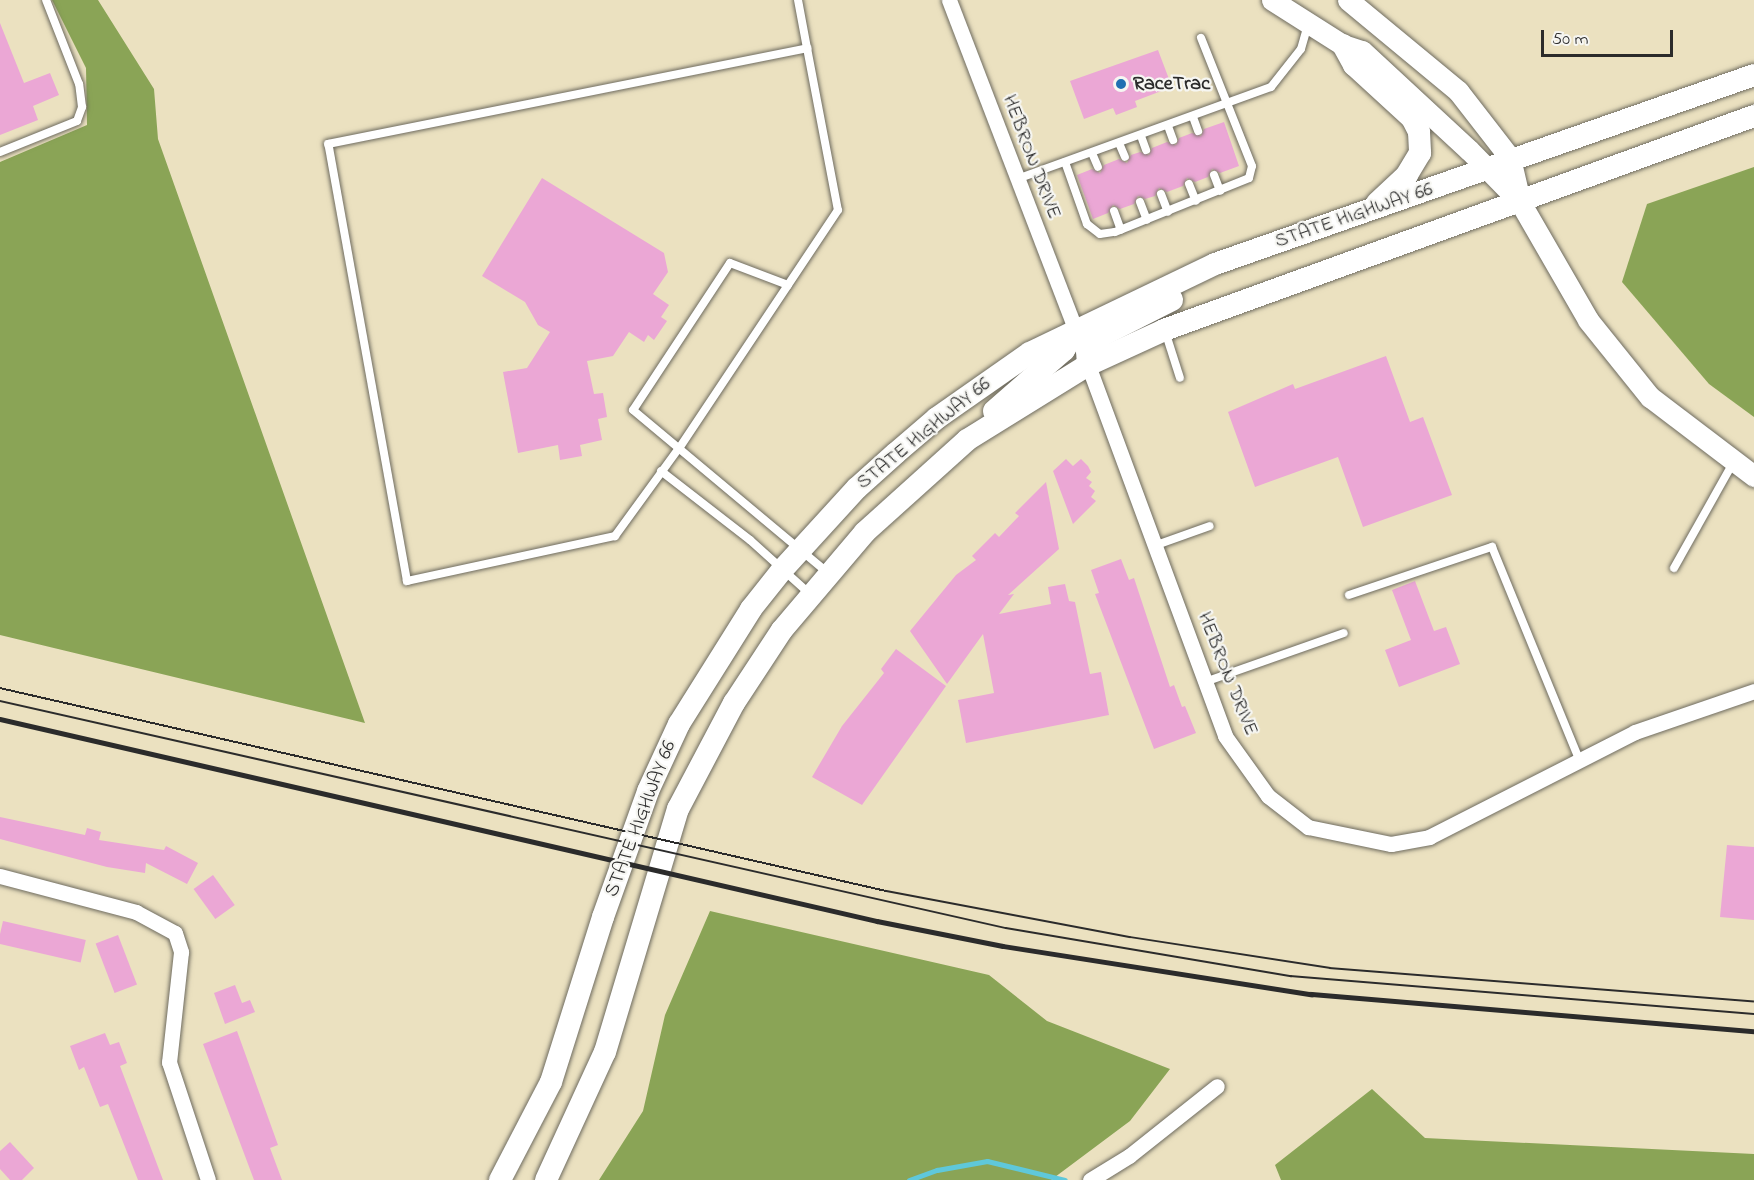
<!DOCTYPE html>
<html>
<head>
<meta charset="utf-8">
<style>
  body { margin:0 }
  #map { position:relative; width:1754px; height:1180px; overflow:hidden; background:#ebe1c0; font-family:"Indie Flower",sans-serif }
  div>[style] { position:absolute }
  .forest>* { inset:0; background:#8aa456 }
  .stream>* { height:5px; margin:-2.5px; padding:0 2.5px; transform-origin:2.5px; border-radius:2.5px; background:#5fc8da }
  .building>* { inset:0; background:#eba7d5; transform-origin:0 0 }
  .roads { filter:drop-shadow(0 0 2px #6e6b5f) drop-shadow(0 0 2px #6e6b5f) }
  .lane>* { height:8px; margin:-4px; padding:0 4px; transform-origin:4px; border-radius:4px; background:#fff }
  .street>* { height:15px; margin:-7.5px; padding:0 7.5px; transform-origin:7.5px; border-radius:7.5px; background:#fff }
  .secondary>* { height:21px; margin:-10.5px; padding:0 10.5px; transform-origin:10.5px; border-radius:10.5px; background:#fff }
  .primary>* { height:22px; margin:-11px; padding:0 11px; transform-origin:11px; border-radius:11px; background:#fff }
  .tram>* { height:1.5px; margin:-0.75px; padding:0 0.75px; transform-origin:0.75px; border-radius:0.75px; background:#2b2b2b }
  .rail>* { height:4.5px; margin:-2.25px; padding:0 2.25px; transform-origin:2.25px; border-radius:2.25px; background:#2b2b2b }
  .dots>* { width:16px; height:16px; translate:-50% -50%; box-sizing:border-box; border:3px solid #f6f6f2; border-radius:50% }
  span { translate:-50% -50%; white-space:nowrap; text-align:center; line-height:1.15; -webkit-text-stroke:4.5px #f6f6f2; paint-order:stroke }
  .poi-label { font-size:20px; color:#2b2b2b; font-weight:700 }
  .left { translate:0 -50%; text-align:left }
  .street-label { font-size:20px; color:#2b2b2b }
  .scale { position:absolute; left:1541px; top:30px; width:132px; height:27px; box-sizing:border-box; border:3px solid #2b2b2b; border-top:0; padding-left:8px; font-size:18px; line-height:21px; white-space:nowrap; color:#2b2b2b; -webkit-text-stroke:4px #f6f6f2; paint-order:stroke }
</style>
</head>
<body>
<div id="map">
  <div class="forest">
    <i style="clip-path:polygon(52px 0,98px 0,154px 89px,158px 139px,365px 723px,0 635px,0 162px,87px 125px,86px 68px)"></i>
    <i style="clip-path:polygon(1754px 167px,1754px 417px,1709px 384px,1622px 282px,1647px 204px)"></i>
    <i style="clip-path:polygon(710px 911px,989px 975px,1047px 1021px,1170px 1069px,1130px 1121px,1051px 1180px,599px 1180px,643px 1111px,665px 1015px)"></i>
    <i style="clip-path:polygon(1372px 1089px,1425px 1138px,1754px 1154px,1754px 1180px,1281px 1180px,1275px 1165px)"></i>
  </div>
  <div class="stream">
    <i style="left:909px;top:1180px;width:30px;rotate:-20deg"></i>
    <i style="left:937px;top:1170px;width:51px;rotate:-10.2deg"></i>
    <i style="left:987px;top:1161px;width:80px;rotate:13.7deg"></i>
  </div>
  <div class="building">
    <i style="clip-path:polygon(0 23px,24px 83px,50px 73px,59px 95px,33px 106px,38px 120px,0 135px)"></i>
    <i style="clip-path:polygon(1158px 50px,1172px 87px,1135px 101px,1137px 107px,1116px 115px,1113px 108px,1084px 119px,1070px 81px)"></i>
    <i style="clip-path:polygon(1224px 122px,1239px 166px,1220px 173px,1212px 169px,1208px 177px,1195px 182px,1187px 178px,1183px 186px,1167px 192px,1159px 188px,1155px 196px,1145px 199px,1138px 196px,1134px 204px,1120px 209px,1113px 205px,1108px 213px,1093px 219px,1077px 175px,1092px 169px,1100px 173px,1104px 165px,1119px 159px,1127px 163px,1131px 155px,1140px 152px,1149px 155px,1152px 148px,1167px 142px,1176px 145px,1179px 138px,1192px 133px,1201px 136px,1204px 129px)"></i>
    <i style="clip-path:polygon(542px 178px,664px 253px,668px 272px,653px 294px,669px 305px,661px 317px,667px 321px,654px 340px,648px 335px,644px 342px,629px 332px,613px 356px,587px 361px,594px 394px,603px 393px,607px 417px,598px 419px,602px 440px,580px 445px,582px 456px,560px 460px,558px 445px,518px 453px,503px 372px,527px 368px,550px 332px,538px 325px,525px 302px,482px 276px)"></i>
    <i style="clip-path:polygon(1386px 356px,1410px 422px,1423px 417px,1452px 495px,1363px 527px,1338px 457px,1255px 487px,1228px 412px,1293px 384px,1295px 389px)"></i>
    <i style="clip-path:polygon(1066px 459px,1073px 466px,1081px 459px,1088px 466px,1091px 472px,1086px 478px,1092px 482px,1089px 486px,1095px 491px,1091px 497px,1096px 501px,1073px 524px,1053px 471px)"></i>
    <i style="clip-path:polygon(1046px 482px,1059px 549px,1008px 595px,1014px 594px,999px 614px,1051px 604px,1048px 587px,1065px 584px,1069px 601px,1075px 602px,1090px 674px,1101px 672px,1109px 715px,966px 743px,958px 700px,994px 693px,983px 634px,947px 684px,910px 631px,956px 575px,976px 560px,972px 556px,995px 533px,999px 537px,1019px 516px,1015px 513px)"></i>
    <i style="clip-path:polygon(1121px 559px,1129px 580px,1134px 578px,1170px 687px,1174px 685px,1182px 707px,1185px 706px,1196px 733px,1154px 749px,1095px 594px,1099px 593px,1091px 570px)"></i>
    <i style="clip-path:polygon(1415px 581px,1434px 631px,1446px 627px,1460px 664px,1399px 687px,1385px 650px,1411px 640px,1392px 590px)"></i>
    <i style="clip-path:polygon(896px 649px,946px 686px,862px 805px,812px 777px,842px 726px,884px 673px,881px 669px)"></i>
    <i style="clip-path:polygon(0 817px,85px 835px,87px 828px,101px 832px,99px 840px,164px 850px,166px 846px,198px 863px,187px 884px,146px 863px,145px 873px,107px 867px,0 839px)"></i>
    <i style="clip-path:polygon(1727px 845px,1754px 847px,1754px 920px,1720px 917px)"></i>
    <i style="left:213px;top:875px;width:37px;height:24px;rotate:54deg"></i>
    <i style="left:3px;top:921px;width:85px;height:23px;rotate:13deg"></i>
    <i style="left:118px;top:935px;width:53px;height:24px;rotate:69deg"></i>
    <i style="clip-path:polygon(235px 985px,242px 1003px,250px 1000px,255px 1012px,225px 1024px,214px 993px)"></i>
    <i style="clip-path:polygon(237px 1031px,278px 1145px,270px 1148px,282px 1180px,254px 1180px,203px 1044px)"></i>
    <i style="clip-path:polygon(105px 1033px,110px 1045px,119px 1042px,127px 1063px,120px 1066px,163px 1180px,138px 1180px,108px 1104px,100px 1107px,84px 1067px,79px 1070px,70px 1046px)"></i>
    <i style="clip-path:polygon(10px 1142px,34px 1168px,22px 1180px,10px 1180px,0 1169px,0 1151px)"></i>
  </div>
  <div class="roads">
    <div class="lane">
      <i style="left:798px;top:0;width:49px;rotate:79.4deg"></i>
      <i style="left:807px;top:48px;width:165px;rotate:79.2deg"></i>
      <i style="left:838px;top:210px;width:286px;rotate:123.7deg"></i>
      <i style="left:679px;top:448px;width:109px;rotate:126deg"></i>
      <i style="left:615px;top:536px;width:213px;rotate:167.8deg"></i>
      <i style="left:407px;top:581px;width:444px;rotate:-100.2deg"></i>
      <i style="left:328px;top:144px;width:489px;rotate:-11.3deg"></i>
      <i style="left:1193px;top:117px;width:15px;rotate:70deg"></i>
      <i style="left:1168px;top:126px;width:15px;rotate:70deg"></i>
      <i style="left:1141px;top:136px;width:15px;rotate:70deg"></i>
      <i style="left:1119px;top:143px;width:15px;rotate:67deg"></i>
      <i style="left:0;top:152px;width:83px;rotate:-21.9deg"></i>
      <i style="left:77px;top:121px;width:15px;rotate:-70deg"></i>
      <i style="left:82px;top:107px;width:23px;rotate:-97deg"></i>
      <i style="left:79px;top:84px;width:90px;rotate:-111.4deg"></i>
      <i style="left:1092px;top:153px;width:15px;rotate:67deg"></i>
      <i style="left:1065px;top:162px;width:66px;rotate:70.5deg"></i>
      <i style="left:1087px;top:224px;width:16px;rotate:38deg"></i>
      <i style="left:1100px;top:234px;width:15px;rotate:-8deg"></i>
      <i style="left:1115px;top:232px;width:144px;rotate:-21.9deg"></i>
      <i style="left:1249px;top:178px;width:12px;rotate:-76deg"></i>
      <i style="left:1252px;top:166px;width:138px;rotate:-111.7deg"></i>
      <i style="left:1214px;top:175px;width:17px;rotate:69deg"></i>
      <i style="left:1017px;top:179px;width:270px;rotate:-19.9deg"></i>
      <i style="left:1271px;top:87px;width:48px;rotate:-51.7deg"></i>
      <i style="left:1301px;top:49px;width:25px;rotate:-74deg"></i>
      <i style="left:1189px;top:184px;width:18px;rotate:68deg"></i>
      <i style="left:1161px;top:194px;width:19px;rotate:69deg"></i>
      <i style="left:1140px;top:202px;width:19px;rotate:69deg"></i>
      <i style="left:1114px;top:211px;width:20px;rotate:70deg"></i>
      <i style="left:788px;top:285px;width:62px;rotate:-159.2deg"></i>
      <i style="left:730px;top:263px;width:176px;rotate:123.4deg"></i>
      <i style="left:633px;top:410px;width:254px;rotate:39.9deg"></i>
      <i style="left:1165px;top:331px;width:49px;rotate:72.3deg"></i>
      <i style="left:661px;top:471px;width:113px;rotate:37.8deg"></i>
      <i style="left:750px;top:540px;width:81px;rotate:42deg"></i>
      <i style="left:1154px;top:546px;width:59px;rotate:-19.7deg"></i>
      <i style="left:1674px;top:568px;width:120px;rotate:-60.7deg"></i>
      <i style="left:1349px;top:595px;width:151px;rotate:-18.6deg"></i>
      <i style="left:1492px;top:547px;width:229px;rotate:67.7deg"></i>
      <i style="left:1205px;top:682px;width:147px;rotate:-19.4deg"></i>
    </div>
    <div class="street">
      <i style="left:949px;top:0;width:351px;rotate:69deg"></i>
      <i style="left:1088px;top:365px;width:395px;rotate:69.7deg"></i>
      <i style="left:1225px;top:736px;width:74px;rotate:54.4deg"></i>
      <i style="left:1268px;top:796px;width:51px;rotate:37.8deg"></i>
      <i style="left:1308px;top:827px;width:85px;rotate:11.6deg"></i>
      <i style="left:1391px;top:844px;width:39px;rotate:-10deg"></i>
      <i style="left:1429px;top:837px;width:231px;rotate:-27deg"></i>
      <i style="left:1635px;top:732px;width:126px;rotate:-19deg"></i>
      <i style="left:0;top:876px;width:141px;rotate:14.8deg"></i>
      <i style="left:136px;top:912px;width:44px;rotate:28.3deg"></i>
      <i style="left:175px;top:933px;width:20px;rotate:72deg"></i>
      <i style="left:181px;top:952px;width:111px;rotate:96.2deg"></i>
      <i style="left:169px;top:1062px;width:124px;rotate:71.7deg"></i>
      <i style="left:1090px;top:1180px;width:46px;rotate:-31.6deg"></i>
      <i style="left:1129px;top:1156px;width:112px;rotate:-38.5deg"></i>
    </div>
    <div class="secondary">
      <i style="left:1272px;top:0;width:84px;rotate:32.4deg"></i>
      <i style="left:1343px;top:45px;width:20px;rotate:18deg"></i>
      <i style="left:1362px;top:51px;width:146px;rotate:42.8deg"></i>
      <i style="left:1469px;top:150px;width:73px;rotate:45.6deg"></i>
      <i style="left:1520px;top:202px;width:136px;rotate:60deg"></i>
      <i style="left:1588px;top:320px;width:99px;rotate:51.2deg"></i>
      <i style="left:1650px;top:397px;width:131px;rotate:37.2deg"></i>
      <i style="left:1348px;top:0;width:143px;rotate:39.6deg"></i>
      <i style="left:1458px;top:91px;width:85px;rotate:52.2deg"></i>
      <i style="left:1510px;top:158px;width:44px;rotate:76.9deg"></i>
    </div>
    <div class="primary">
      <i style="left:1343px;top:45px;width:23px;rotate:61deg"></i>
      <i style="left:1354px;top:65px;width:79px;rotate:42.4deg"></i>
      <i style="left:1412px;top:118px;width:16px;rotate:63deg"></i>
      <i style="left:1419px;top:132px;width:21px;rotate:87deg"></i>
      <i style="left:1420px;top:153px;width:26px;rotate:121deg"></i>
      <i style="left:1407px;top:175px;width:41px;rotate:137deg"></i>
      <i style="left:1088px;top:365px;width:15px;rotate:-94deg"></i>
      <i style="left:1087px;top:350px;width:18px;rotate:-47deg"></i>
      <i style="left:1099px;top:337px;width:82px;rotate:-26.9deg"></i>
      <i style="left:994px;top:411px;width:93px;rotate:-41.1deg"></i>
      <i style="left:1064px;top:350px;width:21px;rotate:-59deg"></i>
      <i style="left:500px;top:1180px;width:110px;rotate:-62.5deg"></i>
      <i style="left:551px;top:1082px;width:173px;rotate:-72.5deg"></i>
      <i style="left:603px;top:917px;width:134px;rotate:-70.3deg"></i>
      <i style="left:648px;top:791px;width:74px;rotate:-65.2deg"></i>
      <i style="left:679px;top:724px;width:136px;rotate:-57.9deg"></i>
      <i style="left:751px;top:609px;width:50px;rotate:-51.5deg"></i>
      <i style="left:782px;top:570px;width:111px;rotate:-47.6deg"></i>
      <i style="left:857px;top:488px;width:52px;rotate:-41.9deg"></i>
      <i style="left:896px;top:453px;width:54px;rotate:-40.5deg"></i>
      <i style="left:937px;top:418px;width:113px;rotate:-35deg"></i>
      <i style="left:1030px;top:353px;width:205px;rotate:-25.7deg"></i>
      <i style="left:1215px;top:264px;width:571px;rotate:-19.32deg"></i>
      <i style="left:546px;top:1180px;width:141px;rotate:-65.3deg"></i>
      <i style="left:605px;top:1052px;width:254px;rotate:-73.3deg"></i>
      <i style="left:678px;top:809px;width:120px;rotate:-62.2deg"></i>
      <i style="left:734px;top:703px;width:87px;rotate:-56.7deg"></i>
      <i style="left:782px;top:630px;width:128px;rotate:-49.7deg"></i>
      <i style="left:865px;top:532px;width:137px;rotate:-42deg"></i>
      <i style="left:967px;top:440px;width:142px;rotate:-31.8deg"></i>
      <i style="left:1088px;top:365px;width:84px;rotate:-24.7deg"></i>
      <i style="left:1164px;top:330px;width:628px;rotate:-19.94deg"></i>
    </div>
  </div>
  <div class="tram">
    <i style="left:0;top:688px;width:909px;rotate:12.9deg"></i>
    <i style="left:886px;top:891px;width:248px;rotate:10.7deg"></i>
    <i style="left:1130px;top:937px;width:202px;rotate:8.8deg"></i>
    <i style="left:1330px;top:968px;width:425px;rotate:4.5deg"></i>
    <i style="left:0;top:701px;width:1031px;rotate:12.72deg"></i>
    <i style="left:1006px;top:928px;width:289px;rotate:9.6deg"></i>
    <i style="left:1291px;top:976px;width:465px;rotate:4.7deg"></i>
  </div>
  <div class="rail">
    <i style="left:0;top:719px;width:900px;rotate:12.97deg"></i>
    <i style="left:877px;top:921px;width:128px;rotate:11.2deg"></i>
    <i style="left:1003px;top:946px;width:312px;rotate:8.9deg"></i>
    <i style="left:1311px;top:994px;width:445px;rotate:4.8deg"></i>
  </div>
  <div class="dots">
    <i style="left:1121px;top:84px;background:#1f6fb2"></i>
  </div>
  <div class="poi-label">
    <span class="left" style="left:1133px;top:84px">RaceTrac</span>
  </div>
  <div class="street-label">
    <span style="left:1031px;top:157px;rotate:69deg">HEBRON DRIVE</span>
    <span style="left:1354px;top:216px;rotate:-19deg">STATE HIGHWAY 66</span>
    <span style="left:924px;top:434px;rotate:-39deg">STATE HIGHWAY 66</span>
    <span style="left:1227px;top:674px;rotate:68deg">HEBRON DRIVE</span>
    <span style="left:641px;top:819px;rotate:-69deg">STATE HIGHWAY 66</span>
  </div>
  <div class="scale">50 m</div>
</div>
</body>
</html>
